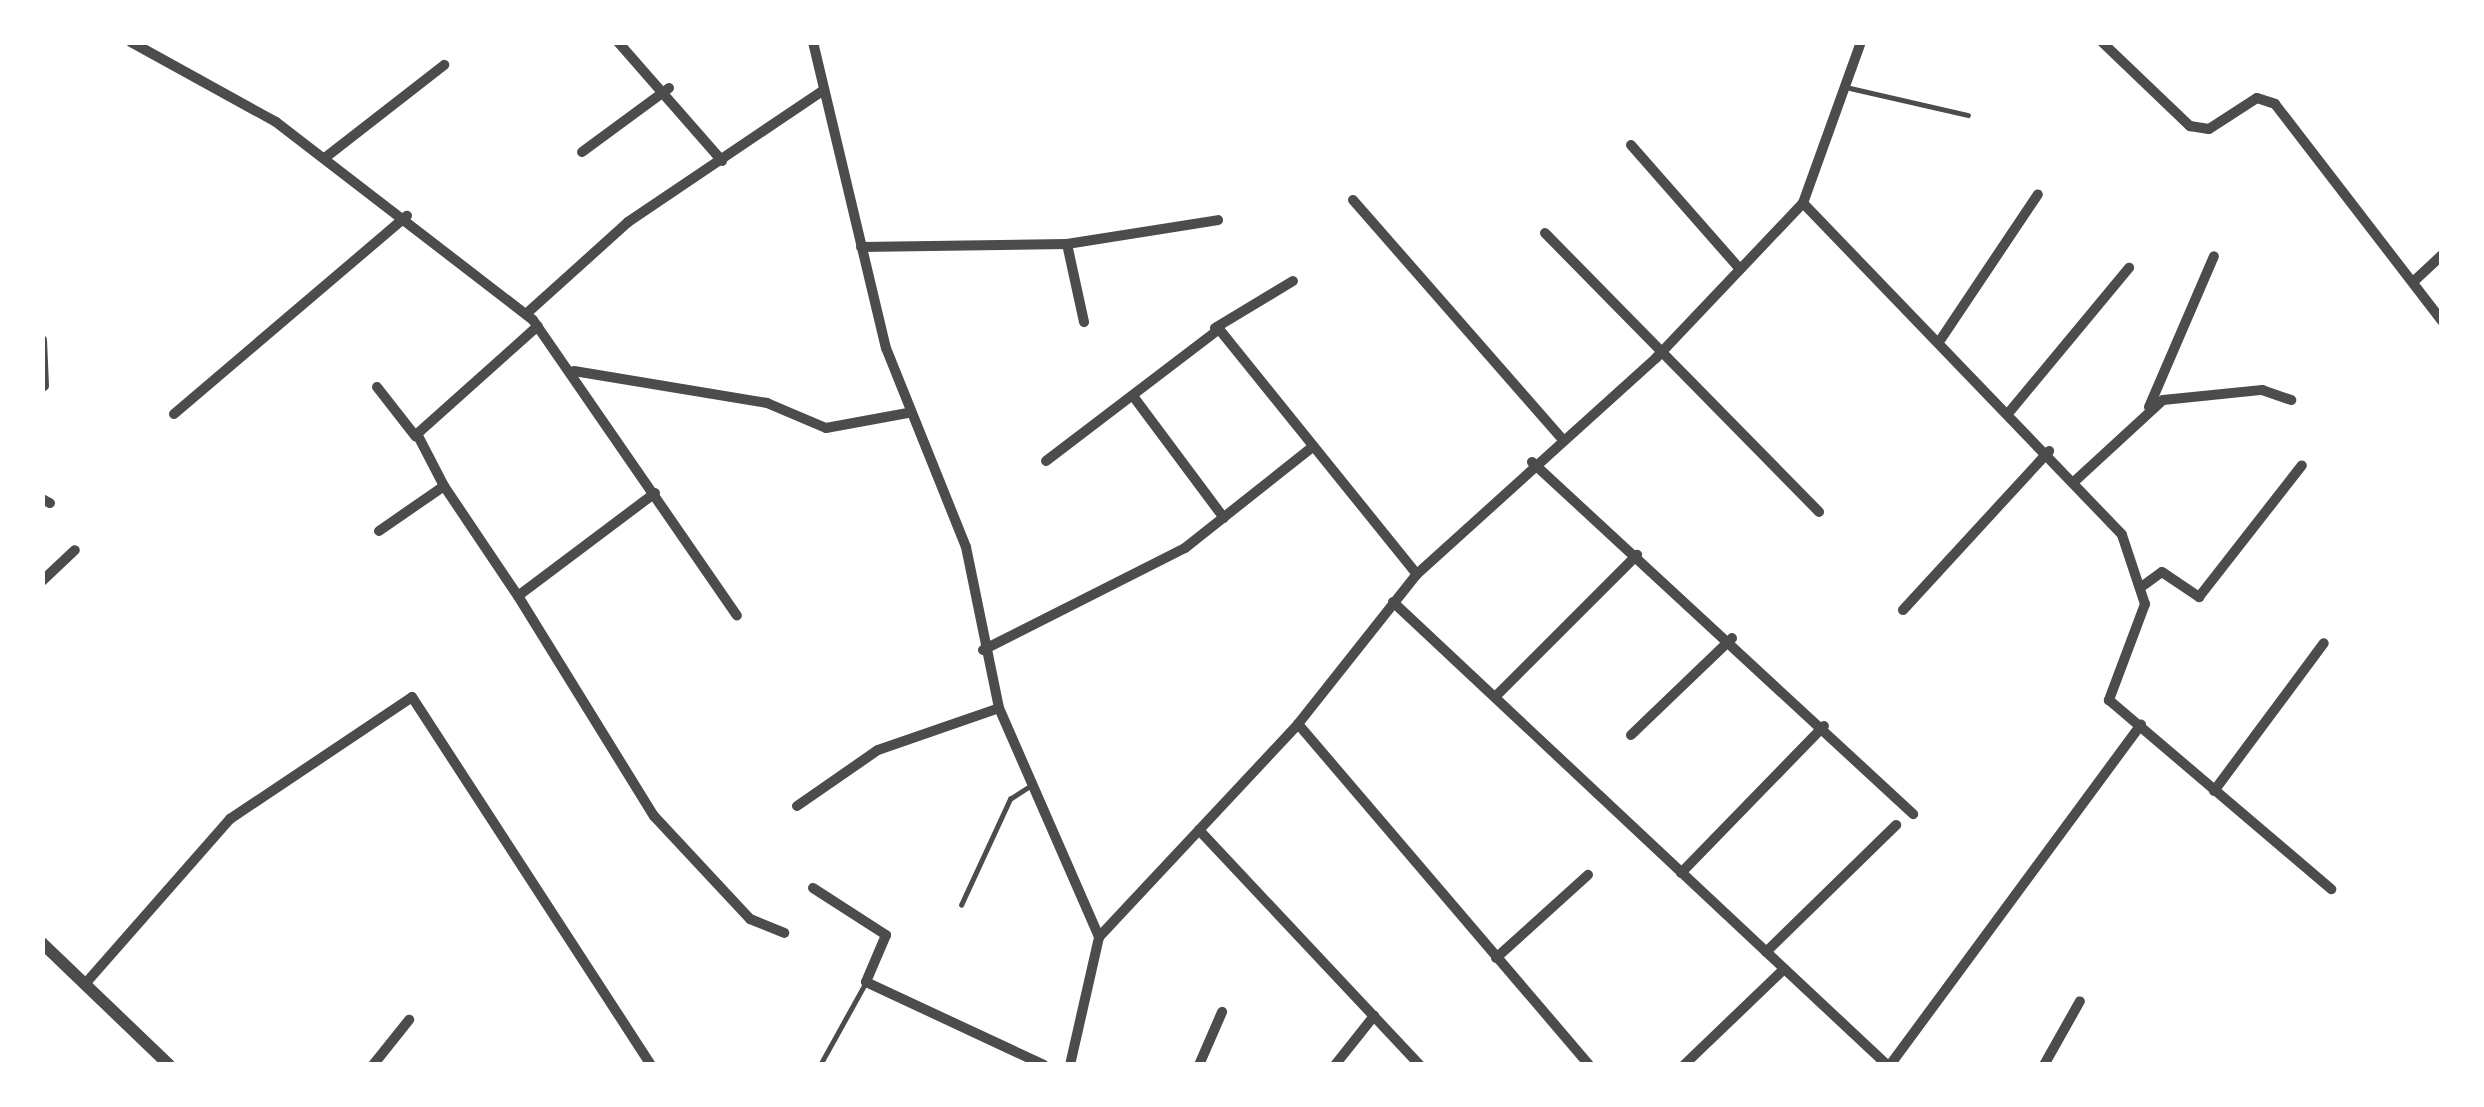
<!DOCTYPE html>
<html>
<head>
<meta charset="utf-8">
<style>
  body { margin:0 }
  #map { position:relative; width:2484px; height:1107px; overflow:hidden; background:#fff; font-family:"Public Sans",sans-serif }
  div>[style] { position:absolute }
  .service>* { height:4.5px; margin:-2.25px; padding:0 2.25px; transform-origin:2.25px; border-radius:2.25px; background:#4c4c4c }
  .minor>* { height:10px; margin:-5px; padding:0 5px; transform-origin:5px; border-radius:5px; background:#4c4c4c }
  .tertiary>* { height:12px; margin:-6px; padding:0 6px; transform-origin:6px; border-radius:6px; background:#4c4c4c }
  span { translate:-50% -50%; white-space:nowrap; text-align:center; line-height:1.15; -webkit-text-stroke:9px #fff; paint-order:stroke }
  .frame { position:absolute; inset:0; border:45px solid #fff; pointer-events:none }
</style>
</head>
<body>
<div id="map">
  <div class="service">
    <i style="left:1850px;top:88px;width:121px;rotate:12.9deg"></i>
    <i style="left:961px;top:905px;width:117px;rotate:-65.2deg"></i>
    <i style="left:1010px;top:799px;width:27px;rotate:-33deg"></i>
    <i style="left:820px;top:1065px;width:95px;rotate:-61deg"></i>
  </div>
  <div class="minor">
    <i style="left:131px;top:42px;width:166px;rotate:28.9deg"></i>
    <i style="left:276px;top:122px;width:324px;rotate:37.6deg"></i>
    <i style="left:533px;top:320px;width:359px;rotate:55.4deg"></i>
    <i style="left:618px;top:42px;width:158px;rotate:48.8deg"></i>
    <i style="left:813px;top:42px;width:315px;rotate:76.6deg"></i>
    <i style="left:886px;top:348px;width:214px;rotate:68.1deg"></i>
    <i style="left:966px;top:547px;width:164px;rotate:78.4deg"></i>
    <i style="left:999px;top:708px;width:250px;rotate:66.4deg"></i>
    <i style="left:2102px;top:42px;width:122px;rotate:43.7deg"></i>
    <i style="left:2190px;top:126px;width:19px;rotate:9deg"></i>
    <i style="left:2209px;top:129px;width:57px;rotate:-32.9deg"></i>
    <i style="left:2257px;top:98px;width:19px;rotate:18deg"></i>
    <i style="left:2275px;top:104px;width:274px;rotate:52.4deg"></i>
    <i style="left:1631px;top:145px;width:165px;rotate:48.7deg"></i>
    <i style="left:582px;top:152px;width:108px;rotate:-36.3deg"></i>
    <i style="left:326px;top:157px;width:150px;rotate:-37.9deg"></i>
    <i style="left:1353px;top:200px;width:316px;rotate:48.8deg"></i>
    <i style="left:1803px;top:203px;width:460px;rotate:46.1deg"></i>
    <i style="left:2122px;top:535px;width:73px;rotate:71.6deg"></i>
    <i style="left:2145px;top:604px;width:103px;rotate:110.6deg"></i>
    <i style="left:2109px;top:700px;width:292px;rotate:40.4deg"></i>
    <i style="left:1545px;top:233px;width:391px;rotate:45.5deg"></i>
    <i style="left:1067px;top:244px;width:80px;rotate:77.7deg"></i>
    <i style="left:861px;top:247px;width:206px;rotate:-0.8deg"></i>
    <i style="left:1067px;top:244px;width:153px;rotate:-9deg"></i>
    <i style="left:2413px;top:282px;width:40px;rotate:-43deg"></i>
    <i style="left:526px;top:314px;width:137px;rotate:-42deg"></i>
    <i style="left:628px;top:222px;width:236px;rotate:-34deg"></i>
    <i style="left:1215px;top:328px;width:91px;rotate:-31.1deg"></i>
    <i style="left:1941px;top:339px;width:174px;rotate:-56.2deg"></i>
    <i style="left:42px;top:340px;width:46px;rotate:87.5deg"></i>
    <i style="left:574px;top:371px;width:196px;rotate:9.4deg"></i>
    <i style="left:767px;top:403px;width:64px;rotate:23deg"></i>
    <i style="left:826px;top:428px;width:83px;rotate:-10.4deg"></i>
    <i style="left:377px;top:387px;width:63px;rotate:52deg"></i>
    <i style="left:1133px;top:396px;width:152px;rotate:53.3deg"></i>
    <i style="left:2149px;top:407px;width:164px;rotate:-66.7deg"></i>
    <i style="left:2011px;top:410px;width:185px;rotate:-50.3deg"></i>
    <i style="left:174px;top:414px;width:306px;rotate:-40.4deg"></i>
    <i style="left:1046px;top:461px;width:218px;rotate:-37.3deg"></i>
    <i style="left:1219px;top:329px;width:315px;rotate:51.1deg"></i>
    <i style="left:1532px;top:462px;width:519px;rotate:42.73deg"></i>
    <i style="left:2076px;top:480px;width:118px;rotate:-42.6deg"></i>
    <i style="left:2163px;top:400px;width:100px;rotate:-5.8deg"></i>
    <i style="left:2262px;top:390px;width:31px;rotate:19deg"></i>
    <i style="left:444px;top:486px;width:133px;rotate:56.1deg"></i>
    <i style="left:655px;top:493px;width:171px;rotate:143.1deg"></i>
    <i style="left:518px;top:596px;width:259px;rotate:58.3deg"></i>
    <i style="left:654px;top:816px;width:141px;rotate:47deg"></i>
    <i style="left:750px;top:919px;width:37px;rotate:22deg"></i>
    <i style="left:42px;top:499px;width:9px;rotate:27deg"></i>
    <i style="left:379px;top:531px;width:79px;rotate:-34.7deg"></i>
    <i style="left:444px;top:486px;width:59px;rotate:-117.4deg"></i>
    <i style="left:417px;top:434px;width:162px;rotate:-41.8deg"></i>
    <i style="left:42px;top:581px;width:45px;rotate:-43.2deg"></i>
    <i style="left:2144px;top:585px;width:22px;rotate:-36deg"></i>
    <i style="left:2162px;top:572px;width:45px;rotate:34deg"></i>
    <i style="left:2199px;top:597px;width:167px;rotate:-52deg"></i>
    <i style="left:1393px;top:602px;width:677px;rotate:43.14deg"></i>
    <i style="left:1903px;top:610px;width:216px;rotate:-47.4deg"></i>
    <i style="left:983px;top:650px;width:226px;rotate:-26.8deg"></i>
    <i style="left:1185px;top:548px;width:159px;rotate:-38.4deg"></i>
    <i style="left:1495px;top:697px;width:201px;rotate:-45deg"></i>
    <i style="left:1298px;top:724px;width:448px;rotate:49.5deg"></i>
    <i style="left:1631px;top:735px;width:140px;rotate:-43.8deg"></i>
    <i style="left:2214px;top:791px;width:184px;rotate:-53.4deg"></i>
    <i style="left:797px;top:806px;width:98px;rotate:-34.7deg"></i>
    <i style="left:878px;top:750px;width:128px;rotate:-19.1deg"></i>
    <i style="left:1199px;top:830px;width:323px;rotate:46.8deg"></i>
    <i style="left:1681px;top:873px;width:205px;rotate:-45.8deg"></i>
    <i style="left:813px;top:888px;width:87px;rotate:32.8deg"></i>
    <i style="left:886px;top:935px;width:51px;rotate:113.1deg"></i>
    <i style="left:866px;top:982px;width:196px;rotate:25deg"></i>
    <i style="left:1766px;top:952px;width:182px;rotate:-44.3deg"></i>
    <i style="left:1496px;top:958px;width:124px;rotate:-42.1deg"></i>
    <i style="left:85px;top:984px;width:220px;rotate:-48.7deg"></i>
    <i style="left:230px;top:819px;width:219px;rotate:-33.8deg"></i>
    <i style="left:412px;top:697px;width:439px;rotate:57deg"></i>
    <i style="left:373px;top:1065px;width:58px;rotate:-51.3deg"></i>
    <i style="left:1070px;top:1065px;width:131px;rotate:-77.2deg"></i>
    <i style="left:1099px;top:937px;width:291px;rotate:-46.9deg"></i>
    <i style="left:1298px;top:724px;width:191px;rotate:-51.6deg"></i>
    <i style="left:1417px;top:574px;width:322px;rotate:-42.1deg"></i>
    <i style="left:1656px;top:358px;width:214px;rotate:-46.5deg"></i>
    <i style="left:1803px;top:203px;width:171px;rotate:-70.2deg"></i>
    <i style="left:1199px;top:1065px;width:58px;rotate:-66.5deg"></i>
    <i style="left:1335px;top:1065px;width:63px;rotate:-51.5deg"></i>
    <i style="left:1684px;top:1065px;width:139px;rotate:-43.8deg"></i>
    <i style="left:1890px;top:1065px;width:423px;rotate:-53.6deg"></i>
    <i style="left:2044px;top:1065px;width:73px;rotate:-60.6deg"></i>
  </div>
  <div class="tertiary">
    <i style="left:42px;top:943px;width:176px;rotate:43.8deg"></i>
  </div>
  <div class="frame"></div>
</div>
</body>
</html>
